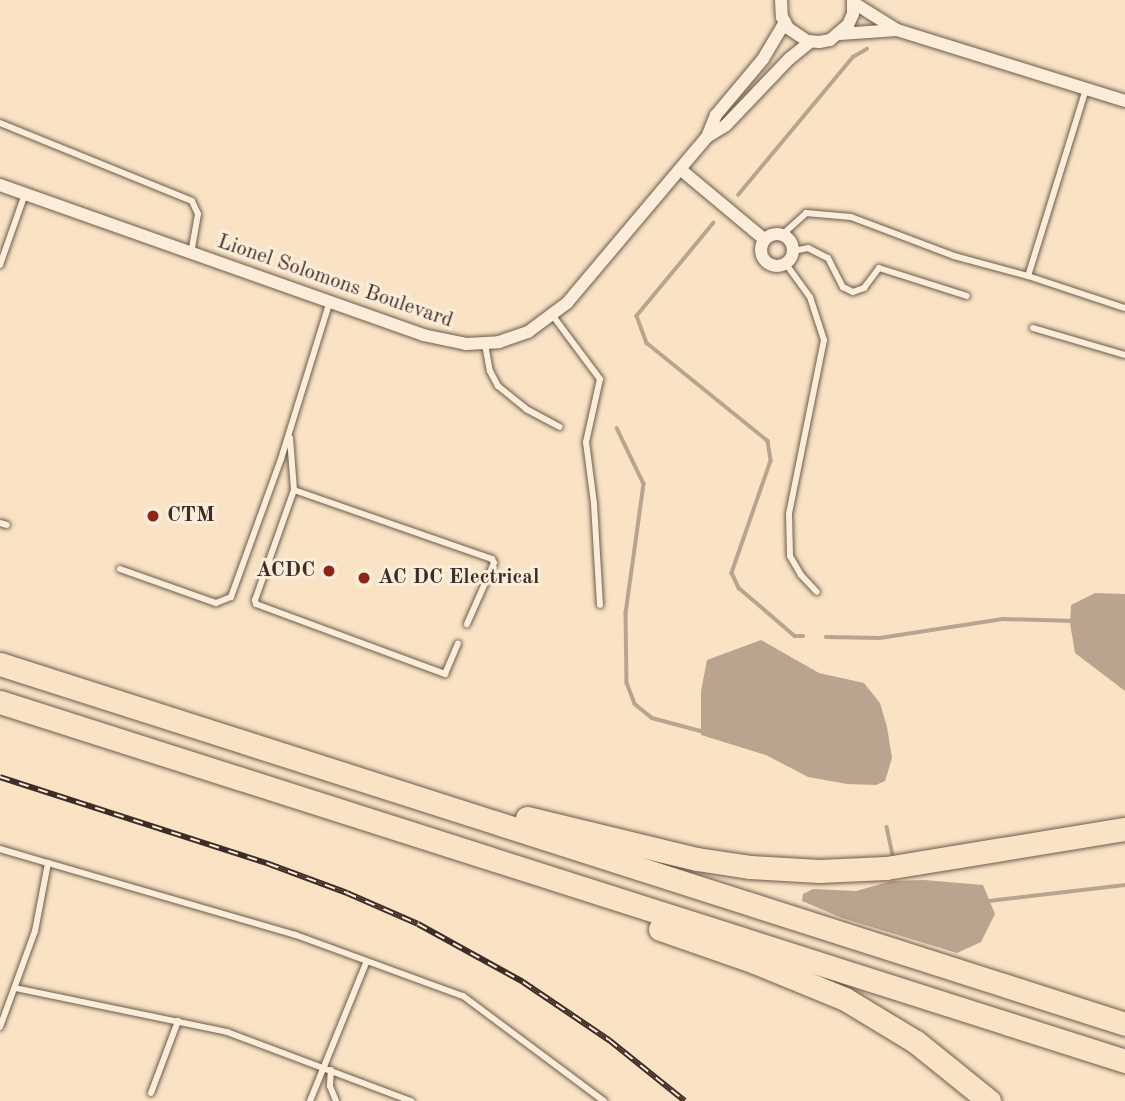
<!DOCTYPE html>
<html>
<head>
<meta charset="utf-8">
<style>
  body { margin:0 }
  #map { position:relative; width:1125px; height:1101px; overflow:hidden; background:#f9e3c4; font-family:"Old Standard TT",serif }
  div>[style] { position:absolute }
  .water>* { inset:0; background:#b9a58f }
  .stream>* { height:3.5px; margin:-1.75px; padding:0 1.75px; transform-origin:1.75px; border-radius:1.75px; background:#b9a58f }
  .roads { filter:drop-shadow(0 0 2px #6d5a4e) drop-shadow(0 0 2px #6d5a4e) }
  .lane>* { height:6px; margin:-3px; padding:0 3px; transform-origin:3px; border-radius:3px; background:#fbedd9 }
  .street>* { height:12px; margin:-6px; padding:0 6px; transform-origin:6px; border-radius:6px; background:#fbedd9 }
  .street>.ring { margin:-6px; padding:0; box-sizing:content-box; background:none; border:12px solid #fbedd9; border-radius:50% }
  .highway>* { height:23px; margin:-11.5px; padding:0 11.5px; transform-origin:11.5px; border-radius:11.5px; background:#f9e3c4 }
  .rail>* { height:6px; margin-top:-3px; transform-origin:0; background:repeating-linear-gradient(90deg,#fbedd9 0 10px,#3e2d27 0 20px); box-sizing:border-box; border-block:2px solid #3e2d27 }
  .dots>* { width:19px; height:19px; translate:-50% -50%; box-sizing:border-box; border:4px solid #fbedd9; border-radius:50% }
  span { translate:-50% -50%; white-space:nowrap; text-align:center; line-height:1.15; -webkit-text-stroke:6px #fbedd9; paint-order:stroke }
  .street-label { font-size:21px; color:#3e2d27 }
  .poi-label { font-size:21px; color:#3e2d27; font-weight:700 }
  .left { translate:0 -50%; text-align:left }
  .right { translate:-100% -50%; text-align:right }
</style>
</head>
<body>
<div id="map">
  <div class="water">
    <i style="clip-path:polygon(1095px 593px,1125px 594px,1125px 691px,1075px 653px,1070px 623px,1071px 605px)"></i>
    <i style="clip-path:polygon(761px 640px,819px 673px,864px 683px,880px 703px,887px 727px,892px 758px,885px 781px,876px 785px,847px 784px,808px 777px,766px 755px,701px 735px,701px 691px,707px 660px)"></i>
    <i style="clip-path:polygon(924px 880px,983px 885px,995px 914px,981px 942px,957px 953px,842px 918px,802px 901px,803px 894px,813px 889px,856px 891px,892px 881px)"></i>
  </div>
  <div class="stream">
    <i style="left:738px;top:195px;width:180px;rotate:-50.2deg"></i>
    <i style="left:853px;top:57px;width:16px;rotate:-30deg"></i>
    <i style="left:714px;top:223px;width:121px;rotate:129.6deg"></i>
    <i style="left:637px;top:316px;width:29px;rotate:70deg"></i>
    <i style="left:647px;top:343px;width:156px;rotate:39deg"></i>
    <i style="left:768px;top:441px;width:20px;rotate:81deg"></i>
    <i style="left:771px;top:461px;width:119px;rotate:109.2deg"></i>
    <i style="left:732px;top:573px;width:17px;rotate:65deg"></i>
    <i style="left:739px;top:588px;width:74px;rotate:40.6deg"></i>
    <i style="left:795px;top:636px;width:8px"></i>
    <i style="left:617px;top:428px;width:62px;rotate:64.3deg"></i>
    <i style="left:644px;top:484px;width:130px;rotate:97.9deg"></i>
    <i style="left:626px;top:613px;width:70px;rotate:89.2deg"></i>
    <i style="left:627px;top:683px;width:22px;rotate:69deg"></i>
    <i style="left:635px;top:704px;width:22px;rotate:39deg"></i>
    <i style="left:652px;top:718px;width:51px;rotate:14.9deg"></i>
    <i style="left:826px;top:637px;width:54px;rotate:1.1deg"></i>
    <i style="left:880px;top:638px;width:124px;rotate:-8.8deg"></i>
    <i style="left:1003px;top:619px;width:71px;rotate:1.6deg"></i>
    <i style="left:887px;top:827px;width:29px;rotate:78deg"></i>
    <i style="left:989px;top:901px;width:137px;rotate:-6.7deg"></i>
  </div>
  <div class="roads">
    <div class="lane">
      <i style="left:1086px;top:89px;width:196px;rotate:107.2deg"></i>
      <i style="left:1028px;top:276px;width:102px;rotate:18.3deg"></i>
      <i style="left:0;top:123px;width:207px;rotate:22.1deg"></i>
      <i style="left:192px;top:201px;width:14px;rotate:65deg"></i>
      <i style="left:198px;top:214px;width:39px;rotate:100deg"></i>
      <i style="left:783px;top:234px;width:31px;rotate:-42deg"></i>
      <i style="left:806px;top:213px;width:45px;rotate:5.1deg"></i>
      <i style="left:851px;top:217px;width:110px;rotate:20.7deg"></i>
      <i style="left:954px;top:256px;width:77px;rotate:15.1deg"></i>
      <i style="left:793px;top:251px;width:15px;rotate:-11deg"></i>
      <i style="left:808px;top:248px;width:22px;rotate:27deg"></i>
      <i style="left:828px;top:258px;width:33px;rotate:63deg"></i>
      <i style="left:843px;top:287px;width:11px;rotate:27deg"></i>
      <i style="left:853px;top:292px;width:12px;rotate:-20deg"></i>
      <i style="left:864px;top:288px;width:25px;rotate:-53deg"></i>
      <i style="left:879px;top:268px;width:92px;rotate:17.7deg"></i>
      <i style="left:786px;top:264px;width:41px;rotate:54deg"></i>
      <i style="left:810px;top:297px;width:45px;rotate:72deg"></i>
      <i style="left:824px;top:340px;width:177px;rotate:101.4deg"></i>
      <i style="left:789px;top:514px;width:42px;rotate:88.6deg"></i>
      <i style="left:790px;top:556px;width:22px;rotate:60deg"></i>
      <i style="left:801px;top:575px;width:23px;rotate:47deg"></i>
      <i style="left:0;top:265px;width:75px;rotate:-70.6deg"></i>
      <i style="left:553px;top:316px;width:79px;rotate:53.3deg"></i>
      <i style="left:600px;top:379px;width:65px;rotate:102.5deg"></i>
      <i style="left:586px;top:442px;width:63px;rotate:82.6deg"></i>
      <i style="left:594px;top:504px;width:101px;rotate:86.6deg"></i>
      <i style="left:1033px;top:328px;width:96px;rotate:16.4deg"></i>
      <i style="left:485px;top:344px;width:27px;rotate:80deg"></i>
      <i style="left:490px;top:371px;width:17px;rotate:62deg"></i>
      <i style="left:498px;top:386px;width:36px;rotate:39deg"></i>
      <i style="left:526px;top:409px;width:38px;rotate:28deg"></i>
      <i style="left:290px;top:438px;width:52px;rotate:85.6deg"></i>
      <i style="left:294px;top:490px;width:117px;rotate:109.5deg"></i>
      <i style="left:255px;top:600px;width:4px;rotate:76deg"></i>
      <i style="left:256px;top:604px;width:202px;rotate:20.3deg"></i>
      <i style="left:445px;top:674px;width:33px;rotate:-67deg"></i>
      <i style="left:294px;top:490px;width:210px;rotate:19.2deg"></i>
      <i style="left:492px;top:559px;width:4px;rotate:63deg"></i>
      <i style="left:494px;top:563px;width:67px;rotate:113.9deg"></i>
      <i style="left:0;top:523px;width:7px;rotate:16deg"></i>
      <i style="left:120px;top:569px;width:102px;rotate:19.5deg"></i>
      <i style="left:216px;top:603px;width:16px;rotate:-22deg"></i>
      <i style="left:231px;top:597px;width:147px;rotate:-70.1deg"></i>
      <i style="left:281px;top:459px;width:165px;rotate:-72.8deg"></i>
      <i style="left:0;top:849px;width:50px;rotate:16.3deg"></i>
      <i style="left:48px;top:863px;width:69px;rotate:100.8deg"></i>
      <i style="left:35px;top:931px;width:102px;rotate:110deg"></i>
      <i style="left:48px;top:863px;width:258px;rotate:16.2deg"></i>
      <i style="left:296px;top:935px;width:178px;rotate:20.1deg"></i>
      <i style="left:463px;top:996px;width:176px;rotate:36.7deg"></i>
      <i style="left:15px;top:988px;width:217px;rotate:11.7deg"></i>
      <i style="left:227px;top:1032px;width:197px;rotate:20.6deg"></i>
      <i style="left:331px;top:1070px;width:16px;rotate:94deg"></i>
      <i style="left:330px;top:1086px;width:16px;rotate:68deg"></i>
      <i style="left:151px;top:1093px;width:77px;rotate:-69.4deg"></i>
      <i style="left:310px;top:1101px;width:149px;rotate:-67.9deg"></i>
    </div>
    <div class="street">
      <i style="left:781px;top:0;width:17px;rotate:87deg"></i>
      <i style="left:782px;top:17px;width:13px;rotate:61deg"></i>
      <i style="left:788px;top:28px;width:23px;rotate:34deg"></i>
      <i style="left:807px;top:41px;width:12px;rotate:5deg"></i>
      <i style="left:819px;top:42px;width:11px;rotate:-10deg"></i>
      <i style="left:830px;top:40px;width:23px;rotate:-40deg"></i>
      <i style="left:848px;top:25px;width:12px;rotate:-66deg"></i>
      <i style="left:853px;top:14px;width:14px;rotate:-90deg"></i>
      <i style="left:854px;top:3px;width:51px;rotate:32.1deg"></i>
      <i style="left:897px;top:30px;width:239px;rotate:17.3deg"></i>
      <i style="left:840px;top:34px;width:57px;rotate:-4deg"></i>
      <i style="left:707px;top:137px;width:24px;rotate:-68deg"></i>
      <i style="left:716px;top:115px;width:73px;rotate:-50deg"></i>
      <i style="left:763px;top:59px;width:43px;rotate:-59.3deg"></i>
      <i style="left:680px;top:169px;width:109px;rotate:39.8deg"></i>
      <i style="left:0;top:185px;width:449px;rotate:19.5deg"></i>
      <i style="left:423px;top:335px;width:44px;rotate:11.8deg"></i>
      <i style="left:466px;top:344px;width:33px;rotate:-3deg"></i>
      <i style="left:499px;top:342px;width:31px;rotate:-19deg"></i>
      <i style="left:528px;top:332px;width:49px;rotate:-36.6deg"></i>
      <i style="left:567px;top:303px;width:217px;rotate:-49.9deg"></i>
      <i style="left:707px;top:137px;width:22px;rotate:-32deg"></i>
      <i style="left:726px;top:125px;width:91px;rotate:-46.3deg"></i>
      <i style="left:789px;top:59px;width:28px;rotate:-39deg"></i>
      <i class="ring" style="left:761px;top:234px;width:20px;height:20px"></i>
    </div>
    <div class="highway">
      <i style="left:0;top:664px;width:1181px;rotate:17.74deg"></i>
      <i style="left:0;top:702px;width:1181px;rotate:17.7deg"></i>
      <i style="left:527px;top:818px;width:175px;rotate:13.6deg"></i>
      <i style="left:697px;top:859px;width:54px;rotate:8.6deg"></i>
      <i style="left:750px;top:867px;width:69px;rotate:3.3deg"></i>
      <i style="left:819px;top:871px;width:67px;rotate:-2.6deg"></i>
      <i style="left:886px;top:868px;width:242px;rotate:-9.3deg"></i>
      <i style="left:660px;top:929px;width:101px;rotate:19.2deg"></i>
      <i style="left:755px;top:962px;width:97px;rotate:22.3deg"></i>
      <i style="left:845px;top:999px;width:83px;rotate:31.2deg"></i>
      <i style="left:916px;top:1042px;width:94px;rotate:38.9deg"></i>
    </div>
  </div>
  <div class="rail">
    <i style="left:0;top:777px;width:283px;rotate:17.9deg"></i>
    <i style="left:269px;top:864px;width:83px;rotate:20.4deg"></i>
    <i style="left:347px;top:893px;width:77px;rotate:23.6deg"></i>
    <i style="left:418px;top:924px;width:120px;rotate:28.9deg"></i>
    <i style="left:523px;top:982px;width:104px;rotate:34deg"></i>
    <i style="left:609px;top:1040px;width:97px;rotate:38.8deg"></i>
  </div>
  <div class="dots">
    <i style="left:153px;top:516px;background:#8f2418"></i>
    <i style="left:329px;top:571px;background:#8f2418"></i>
    <i style="left:364px;top:578px;background:#8f2418"></i>
  </div>
  <div class="street-label">
    <span style="left:335px;top:282px;rotate:19deg">Lionel Solomons Boulevard</span>
  </div>
  <div class="poi-label">
    <span class="left" style="left:167px;top:516px">CTM</span>
    <span class="right" style="left:315px;top:571px">ACDC</span>
    <span class="left" style="left:378px;top:578px">AC DC Electrical</span>
  </div>
</div>
</body>
</html>
